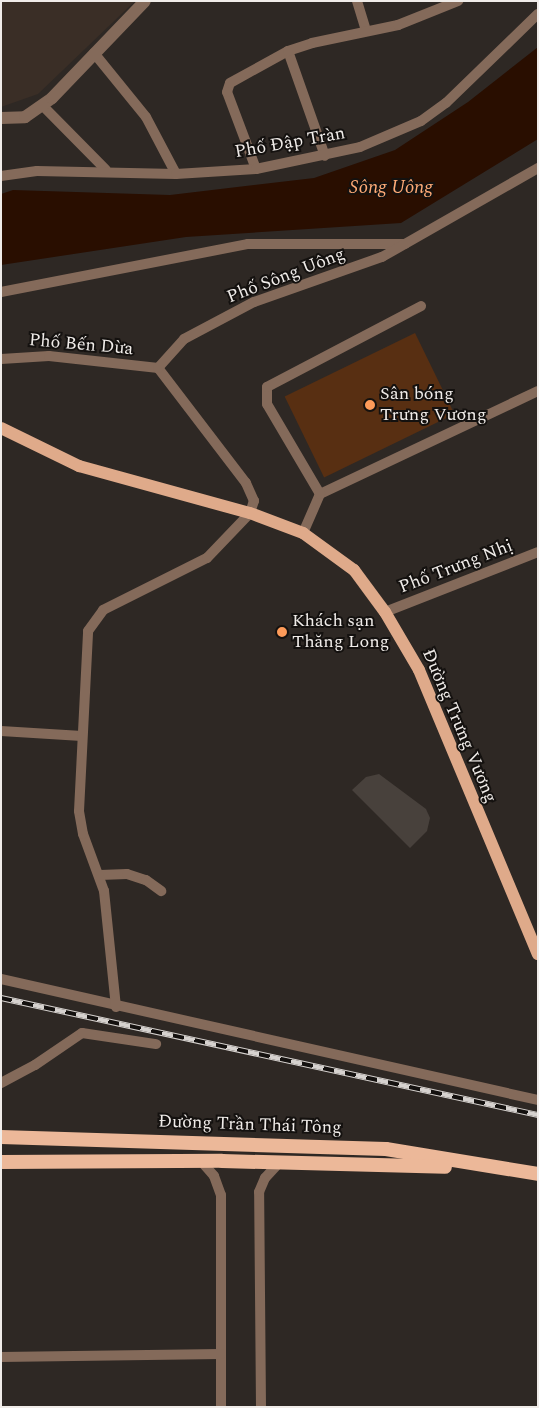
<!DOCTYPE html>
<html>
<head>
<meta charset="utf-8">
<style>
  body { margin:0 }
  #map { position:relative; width:539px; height:1408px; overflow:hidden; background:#2e2824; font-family:Spectral,serif }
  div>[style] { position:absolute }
  .built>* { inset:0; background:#3a2e26 }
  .green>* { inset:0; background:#582f12; transform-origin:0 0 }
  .water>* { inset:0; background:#290e00 }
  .building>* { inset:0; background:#48413c }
  .minor>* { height:10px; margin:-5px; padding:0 5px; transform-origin:5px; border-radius:5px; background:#846a5a }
  .tertiary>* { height:12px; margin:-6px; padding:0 6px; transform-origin:6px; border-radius:6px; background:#846a5a }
  .primary>* { height:12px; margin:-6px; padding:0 6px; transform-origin:6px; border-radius:6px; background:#dfaa8a }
  .trunk>* { height:14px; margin:-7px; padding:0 7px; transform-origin:7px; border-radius:7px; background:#ecb899 }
  .rail>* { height:5.5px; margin-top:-2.75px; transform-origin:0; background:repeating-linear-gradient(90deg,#14110f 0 11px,#d6d2cf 0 22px); box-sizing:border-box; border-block:1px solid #d6d2cf }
  .dots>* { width:14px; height:14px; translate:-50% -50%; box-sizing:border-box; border:2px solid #14110f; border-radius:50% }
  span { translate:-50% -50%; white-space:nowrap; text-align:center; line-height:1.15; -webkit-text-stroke:4px #14110f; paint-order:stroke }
  .street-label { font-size:18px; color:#f0ece9 }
  .poi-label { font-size:18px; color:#f0ece9 }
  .left { translate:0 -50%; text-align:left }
  .water-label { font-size:19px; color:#ffab77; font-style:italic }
  .frame { position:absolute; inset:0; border:2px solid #f0ece9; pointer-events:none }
</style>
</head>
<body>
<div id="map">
  <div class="built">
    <i style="clip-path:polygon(1px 1px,135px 1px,38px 94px,1px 107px)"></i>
  </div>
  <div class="green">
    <i style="left:415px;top:333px;width:90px;height:145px;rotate:64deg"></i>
  </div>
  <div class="water">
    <i style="clip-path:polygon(538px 47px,538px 139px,401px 223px,186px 237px,1px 265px,1px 194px,13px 190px,170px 195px,314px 178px,395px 150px,468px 102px)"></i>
  </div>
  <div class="building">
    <i style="clip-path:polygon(379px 774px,426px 809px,430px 818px,427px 831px,410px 848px,352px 790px,366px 777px)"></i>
  </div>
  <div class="minor">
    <i style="left:357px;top:1px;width:30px;rotate:73deg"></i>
    <i style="left:288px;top:51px;width:111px;rotate:70.6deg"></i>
    <i style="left:94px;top:53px;width:82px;rotate:50.9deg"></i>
    <i style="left:146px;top:117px;width:64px;rotate:62.2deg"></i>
    <i style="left:42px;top:105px;width:91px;rotate:45.4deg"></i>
    <i style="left:256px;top:169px;width:82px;rotate:-110.6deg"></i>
    <i style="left:227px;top:92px;width:9px;rotate:-72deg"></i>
    <i style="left:230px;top:83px;width:66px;rotate:-28.9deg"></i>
    <i style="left:288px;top:51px;width:25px;rotate:-18deg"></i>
    <i style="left:312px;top:43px;width:88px;rotate:-11.8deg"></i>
    <i style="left:398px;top:25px;width:65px;rotate:-21.8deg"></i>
    <i style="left:1px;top:176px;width:36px;rotate:-8deg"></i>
    <i style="left:37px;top:171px;width:139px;rotate:1.2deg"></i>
    <i style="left:176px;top:174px;width:80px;rotate:-3.6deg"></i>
    <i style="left:256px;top:169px;width:106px;rotate:-11.9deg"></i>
    <i style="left:360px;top:147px;width:66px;rotate:-23.1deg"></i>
    <i style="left:421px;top:121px;width:31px;rotate:-36deg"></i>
    <i style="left:446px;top:103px;width:128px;rotate:-44.1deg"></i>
    <i style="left:1px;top:292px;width:252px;rotate:-11deg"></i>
    <i style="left:248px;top:244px;width:157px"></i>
    <i style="left:1px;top:359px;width:48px;rotate:-3.6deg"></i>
    <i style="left:49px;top:356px;width:110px;rotate:6.3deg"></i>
    <i style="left:320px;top:494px;width:241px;rotate:-25.3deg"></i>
    <i style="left:303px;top:533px;width:43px;rotate:-66.4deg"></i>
    <i style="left:320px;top:494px;width:104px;rotate:-120.5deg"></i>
    <i style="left:267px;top:404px;width:17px;rotate:-90deg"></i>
    <i style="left:267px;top:387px;width:174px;rotate:-27.7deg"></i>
    <i style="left:385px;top:612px;width:164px;rotate:-21.4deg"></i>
    <i style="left:1px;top:731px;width:81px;rotate:3.5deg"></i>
    <i style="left:100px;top:875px;width:27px;rotate:-2deg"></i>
    <i style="left:127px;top:874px;width:20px;rotate:18deg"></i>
    <i style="left:146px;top:880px;width:19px;rotate:36deg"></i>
    <i style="left:1px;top:979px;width:550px;rotate:12.7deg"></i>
    <i style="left:116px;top:1007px;width:117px;rotate:-95.9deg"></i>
    <i style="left:104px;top:891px;width:61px;rotate:-110.2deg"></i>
    <i style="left:83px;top:834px;width:23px;rotate:-100deg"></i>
    <i style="left:79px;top:811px;width:180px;rotate:-87.1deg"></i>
    <i style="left:88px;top:631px;width:26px;rotate:-54deg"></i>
    <i style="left:103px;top:610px;width:116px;rotate:-26.6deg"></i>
    <i style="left:207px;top:558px;width:62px;rotate:-46.3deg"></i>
    <i style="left:250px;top:513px;width:13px;rotate:-72deg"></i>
    <i style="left:254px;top:501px;width:20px;rotate:-114deg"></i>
    <i style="left:246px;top:483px;width:145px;rotate:-127.4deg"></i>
    <i style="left:158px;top:368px;width:39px;rotate:-48deg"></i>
    <i style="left:184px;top:339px;width:79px;rotate:-27.9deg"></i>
    <i style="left:254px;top:302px;width:136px;rotate:-19.4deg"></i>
    <i style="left:382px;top:257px;width:180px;rotate:-29.7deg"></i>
    <i style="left:1px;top:1083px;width:38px;rotate:-28deg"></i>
    <i style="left:35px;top:1065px;width:57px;rotate:-34.2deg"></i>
    <i style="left:82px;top:1033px;width:75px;rotate:8.5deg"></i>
    <i style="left:201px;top:1161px;width:20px;rotate:49deg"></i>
    <i style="left:214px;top:1176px;width:20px;rotate:70deg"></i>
    <i style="left:221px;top:1195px;width:212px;rotate:90deg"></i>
    <i style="left:1px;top:1357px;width:220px;rotate:-0.8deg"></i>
    <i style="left:261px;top:1407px;width:215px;rotate:-90.5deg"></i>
    <i style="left:259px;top:1192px;width:15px;rotate:-67deg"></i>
    <i style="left:265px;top:1178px;width:22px;rotate:-47deg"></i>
  </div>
  <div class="tertiary">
    <i style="left:1px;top:118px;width:24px;rotate:-2deg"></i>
    <i style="left:25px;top:117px;width:33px;rotate:-35deg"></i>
    <i style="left:52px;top:98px;width:134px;rotate:-46.2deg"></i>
  </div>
  <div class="primary">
    <i style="left:1px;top:428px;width:87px;rotate:26deg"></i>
    <i style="left:79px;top:466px;width:177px;rotate:15.4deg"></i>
    <i style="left:250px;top:513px;width:57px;rotate:20.7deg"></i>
    <i style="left:303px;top:533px;width:63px;rotate:36deg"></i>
    <i style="left:354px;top:570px;width:52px;rotate:53.6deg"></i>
    <i style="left:385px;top:612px;width:67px;rotate:59.6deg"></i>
    <i style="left:419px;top:670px;width:308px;rotate:67.3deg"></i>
  </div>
  <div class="trunk">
    <i style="left:1px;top:1137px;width:385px;rotate:1.8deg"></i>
    <i style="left:386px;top:1149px;width:154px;rotate:9.3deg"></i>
    <i style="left:1px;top:1162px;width:221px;rotate:-0.3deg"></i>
    <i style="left:222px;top:1161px;width:223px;rotate:1.5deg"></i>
  </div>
  <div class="rail">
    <i style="left:1px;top:998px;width:550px;rotate:12.29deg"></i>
  </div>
  <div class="dots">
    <i style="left:370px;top:405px;background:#fe9b59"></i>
    <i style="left:282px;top:632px;background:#fe9b59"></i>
  </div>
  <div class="street-label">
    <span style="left:290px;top:143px;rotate:-10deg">Phố Đập Tràn</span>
    <span style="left:286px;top:276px;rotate:-21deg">Phố Sông Uông</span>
    <span style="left:81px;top:345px;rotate:5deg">Phố Bến Dừa</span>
    <span style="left:456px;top:567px;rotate:-21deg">Phố Trưng Nhị</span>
    <span style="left:459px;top:726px;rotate:67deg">Đường Trưng Vương</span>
    <span style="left:250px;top:1125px;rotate:2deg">Đường Trần Thái Tông</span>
  </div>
  <div class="poi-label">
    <span class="left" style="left:380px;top:405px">Sân bóng<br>Trưng Vương</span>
    <span class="left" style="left:292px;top:632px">Khách sạn<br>Thăng Long</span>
  </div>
  <div class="water-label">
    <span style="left:391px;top:188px">Sông Uông</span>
  </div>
  <div class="frame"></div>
</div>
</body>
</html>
